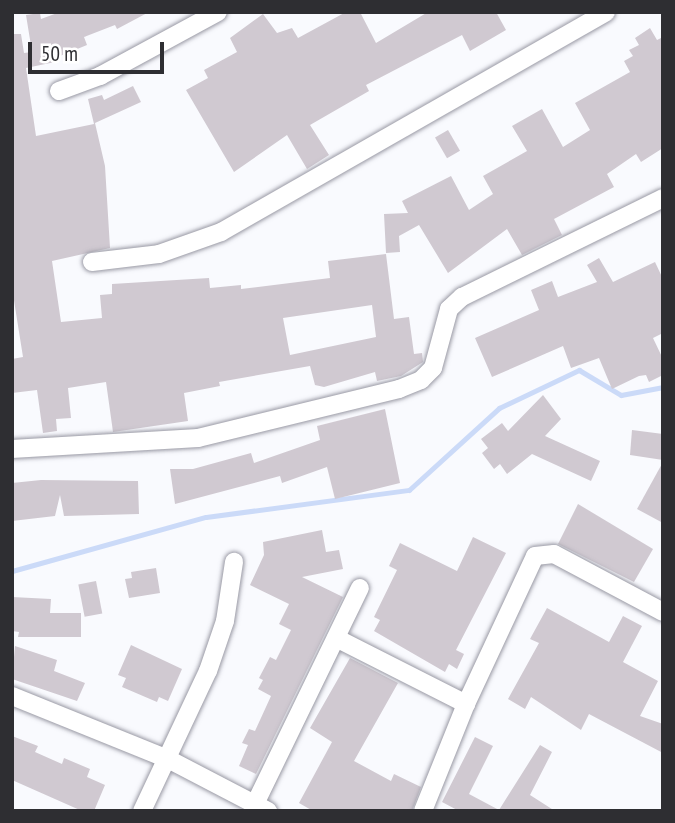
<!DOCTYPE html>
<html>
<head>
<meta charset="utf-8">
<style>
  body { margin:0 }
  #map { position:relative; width:675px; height:823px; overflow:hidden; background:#f9fafe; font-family:"PT Sans Narrow",sans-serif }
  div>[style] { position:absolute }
  .stream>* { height:5px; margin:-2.5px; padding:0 2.5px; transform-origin:2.5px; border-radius:2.5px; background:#cbdaf8 }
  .building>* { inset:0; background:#d0c9d1; transform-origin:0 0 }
  .roads { filter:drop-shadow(0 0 2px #9999a4) drop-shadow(0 0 2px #9999a4) }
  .street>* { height:18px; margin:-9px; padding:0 9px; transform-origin:9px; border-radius:9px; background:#fff }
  span { translate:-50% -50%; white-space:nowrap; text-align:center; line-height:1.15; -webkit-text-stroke:6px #fff; paint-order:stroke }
  .frame { position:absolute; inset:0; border:14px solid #2e2e32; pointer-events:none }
  .scale { position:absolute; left:28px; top:42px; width:136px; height:32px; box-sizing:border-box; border:4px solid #2e2e32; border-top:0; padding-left:9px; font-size:21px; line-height:24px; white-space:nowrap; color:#2e2e32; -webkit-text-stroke:5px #fff; paint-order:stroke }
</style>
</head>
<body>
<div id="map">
  <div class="stream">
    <i style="left:12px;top:571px;width:201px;rotate:-15.6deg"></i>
    <i style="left:206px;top:517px;width:205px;rotate:-7.6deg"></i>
    <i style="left:409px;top:490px;width:122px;rotate:-42.3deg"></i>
    <i style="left:499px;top:408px;width:89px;rotate:-25.4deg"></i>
    <i style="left:579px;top:370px;width:49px;rotate:30.8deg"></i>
    <i style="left:621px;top:395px;width:43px;rotate:-10.8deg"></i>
  </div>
  <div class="building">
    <i style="clip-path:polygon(evenodd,60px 12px,149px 12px,117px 29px,115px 25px,84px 37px,87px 45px,60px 56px,60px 61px,26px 68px,36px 136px,94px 124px,88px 99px,102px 95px,104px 100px,133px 86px,141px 102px,95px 123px,105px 166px,110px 248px,52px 261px,61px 322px,102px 318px,100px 295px,112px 294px,112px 284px,209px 278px,210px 288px,241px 285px,241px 289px,330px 278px,328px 261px,386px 254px,394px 319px,409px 317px,414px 354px,422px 353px,423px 362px,401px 376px,377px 381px,375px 372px,324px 387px,315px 385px,310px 366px,219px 382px,220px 386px,184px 393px,188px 421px,113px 432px,106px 382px,68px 388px,71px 418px,56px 419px,57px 431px,43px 433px,37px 390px,12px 393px,12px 359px,23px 357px,12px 288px,12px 34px,21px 34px,24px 53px,32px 52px,26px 15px,40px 13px,41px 19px,60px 12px,372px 305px,376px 337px,290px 355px,283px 318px,372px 305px)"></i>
    <i style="clip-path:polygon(346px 12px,360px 12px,376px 43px,428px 12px,496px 12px,506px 30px,470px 51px,462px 35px,366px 85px,369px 91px,310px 125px,329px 155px,307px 169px,287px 135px,234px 172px,186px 90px,208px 78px,204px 70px,237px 52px,230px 38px,263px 14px,277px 33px,292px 28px,298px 38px)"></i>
    <i style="clip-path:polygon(650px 28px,657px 40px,663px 37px,663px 148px,641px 162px,636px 154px,607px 174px,614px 187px,554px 219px,562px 235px,522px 255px,507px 229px,448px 273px,419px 225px,399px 236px,400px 252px,386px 253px,384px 214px,408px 213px,402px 201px,451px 176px,469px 210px,493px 194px,483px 176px,527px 151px,512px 126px,542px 109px,563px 147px,590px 130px,575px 103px,630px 72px,624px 61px,633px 56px,629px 50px,639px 45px,635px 38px)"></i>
    <i style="left:448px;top:130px;width:24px;height:15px;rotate:60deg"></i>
    <i style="clip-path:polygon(599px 258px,613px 282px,655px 262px,663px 279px,663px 333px,653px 338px,663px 359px,663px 375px,649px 382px,646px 375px,639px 376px,612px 389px,599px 358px,571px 368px,563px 346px,492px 377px,475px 338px,539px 310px,531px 290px,552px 281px,558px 297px,597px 282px,587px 265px)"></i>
    <i style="clip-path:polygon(543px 395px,561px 419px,545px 436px,600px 461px,591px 481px,532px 454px,507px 474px,500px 464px,494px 469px,482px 453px,488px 448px,481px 439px,502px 423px,508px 431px)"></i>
    <i style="clip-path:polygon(385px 409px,400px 483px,335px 499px,327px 467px,282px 483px,280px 476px,175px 504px,170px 469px,193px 469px,251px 453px,254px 463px,320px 440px,317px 426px)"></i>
    <i style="clip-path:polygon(632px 430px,663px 434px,663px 460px,630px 455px)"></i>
    <i style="clip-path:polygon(663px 462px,663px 523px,637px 509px)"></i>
    <i style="clip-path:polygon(41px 480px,138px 481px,139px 514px,64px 516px,60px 495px,55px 516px,12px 521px,12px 483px)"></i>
    <i style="clip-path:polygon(578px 504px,653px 549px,634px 582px,558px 544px)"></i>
    <i style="clip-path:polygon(322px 530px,326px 552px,339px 550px,343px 569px,302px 577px,343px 597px,256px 774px,239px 766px,248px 745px,242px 743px,249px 729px,255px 731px,271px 696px,258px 689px,263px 680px,259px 678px,270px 657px,276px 660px,291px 630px,279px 624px,289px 604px,250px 585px,264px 555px,263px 542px)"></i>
    <i style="clip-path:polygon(473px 537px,506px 553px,456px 650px,464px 654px,457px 669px,449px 664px,445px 672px,374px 631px,380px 620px,374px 617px,397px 570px,389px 566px,400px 543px,457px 571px)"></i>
    <i style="clip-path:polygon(156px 568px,160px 593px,129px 598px,125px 579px,132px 578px,131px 572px)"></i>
    <i style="left:96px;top:581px;width:33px;height:18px;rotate:79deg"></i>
    <i style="clip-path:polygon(12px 597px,51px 599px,50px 613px,81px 613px,81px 637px,18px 637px,19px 632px,12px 631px)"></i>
    <i style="clip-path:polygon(547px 608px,609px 642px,623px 616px,642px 626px,623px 662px,658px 681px,640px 716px,663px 724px,663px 753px,589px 714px,581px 730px,531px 697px,525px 709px,508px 699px,539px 643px,530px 639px)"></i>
    <i style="clip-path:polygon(131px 645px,182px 669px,168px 701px,159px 697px,157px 702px,122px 687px,126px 678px,118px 675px)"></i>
    <i style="clip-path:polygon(15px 646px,57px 660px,54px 671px,85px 683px,77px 701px,12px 679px)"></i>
    <i style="clip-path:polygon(350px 658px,398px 683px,354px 761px,391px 781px,394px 774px,421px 787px,412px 811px,313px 811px,299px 803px,332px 742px,310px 728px)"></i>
    <i style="clip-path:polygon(12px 736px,38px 746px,35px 752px,62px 764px,64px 758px,90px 769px,87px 777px,105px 785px,94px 811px,82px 811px,12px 780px)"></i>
    <i style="clip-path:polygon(475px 737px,493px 746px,469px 794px,499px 810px,540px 745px,552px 752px,530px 795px,555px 811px,459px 811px,442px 802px)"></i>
  </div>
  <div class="roads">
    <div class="street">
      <i style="left:59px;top:91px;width:44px;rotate:-20.1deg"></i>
      <i style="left:100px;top:76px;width:134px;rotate:-28.5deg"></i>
      <i style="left:92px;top:262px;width:67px;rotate:-6.8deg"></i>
      <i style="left:159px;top:254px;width:66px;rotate:-19.5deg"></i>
      <i style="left:221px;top:232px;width:443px;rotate:-29.7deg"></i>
      <i style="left:12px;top:449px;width:186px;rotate:-3.4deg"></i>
      <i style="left:198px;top:438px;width:207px;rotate:-13.7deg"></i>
      <i style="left:399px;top:389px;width:24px;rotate:-22deg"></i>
      <i style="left:421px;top:380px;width:17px;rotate:-45deg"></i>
      <i style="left:433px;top:368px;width:61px;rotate:-74.8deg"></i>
      <i style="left:449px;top:309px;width:18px;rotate:-43deg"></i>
      <i style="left:462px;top:297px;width:224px;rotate:-26.2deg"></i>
      <i style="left:336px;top:638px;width:146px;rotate:26.9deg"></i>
      <i style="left:466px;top:704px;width:115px;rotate:111.9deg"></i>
      <i style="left:12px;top:696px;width:168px;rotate:22deg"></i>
      <i style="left:168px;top:759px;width:113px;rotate:27.5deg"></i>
      <i style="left:466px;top:704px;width:163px;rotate:-65deg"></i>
      <i style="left:535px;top:556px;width:19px;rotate:-6deg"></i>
      <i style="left:554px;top:554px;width:123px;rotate:28deg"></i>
      <i style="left:255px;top:804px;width:240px;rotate:-64.1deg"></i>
      <i style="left:142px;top:811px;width:155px;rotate:-64.8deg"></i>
      <i style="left:208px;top:671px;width:53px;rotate:-71.2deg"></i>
      <i style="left:225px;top:621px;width:60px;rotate:-81.3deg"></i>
    </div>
  </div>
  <div class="frame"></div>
  <div class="scale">50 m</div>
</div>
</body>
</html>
